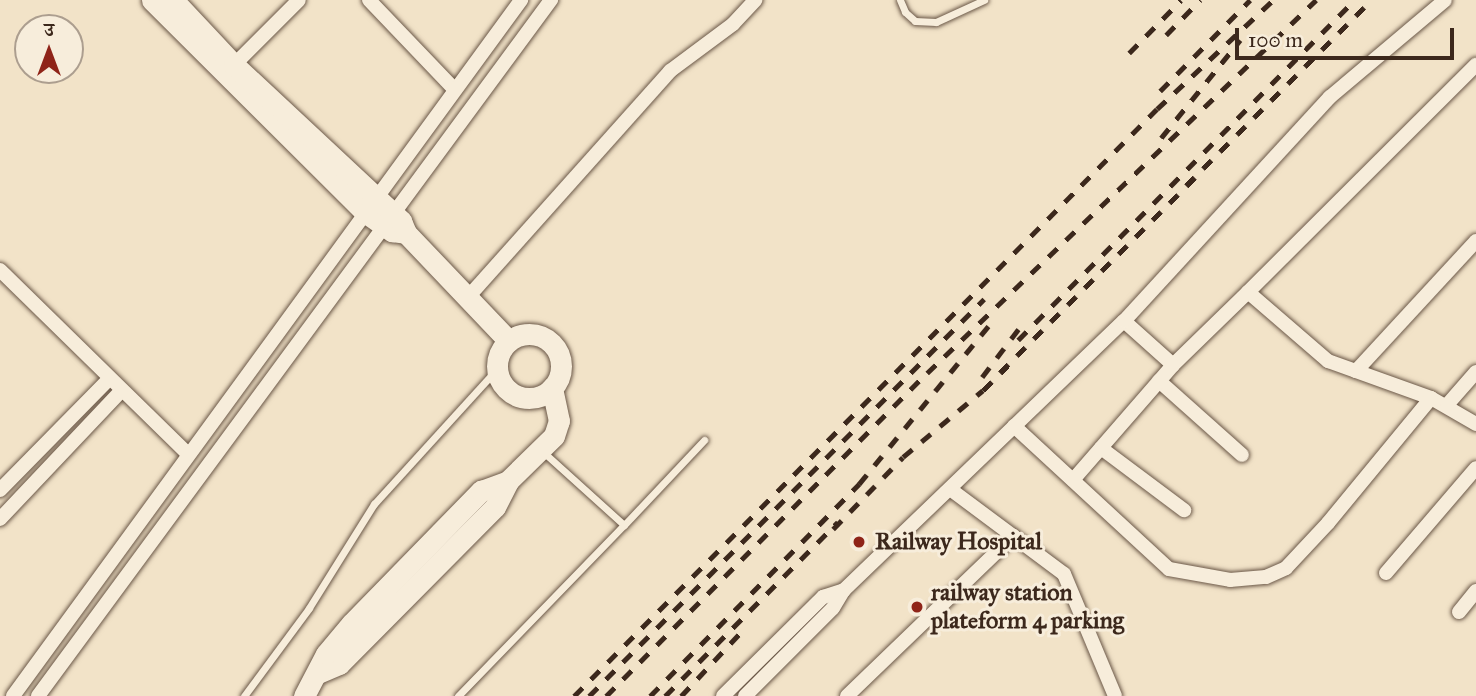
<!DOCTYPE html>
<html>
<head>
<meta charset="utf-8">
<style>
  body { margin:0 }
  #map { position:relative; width:1476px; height:696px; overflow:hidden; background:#f2e3c8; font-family:"IM FELL Great Primer","Noto Serif Devanagari",serif }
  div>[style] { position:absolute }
  .roads { filter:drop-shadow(0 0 2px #6a5747) drop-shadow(0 0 2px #6a5747) }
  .lane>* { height:7px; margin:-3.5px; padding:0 3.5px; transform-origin:3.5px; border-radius:3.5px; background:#f7eddb }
  .street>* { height:14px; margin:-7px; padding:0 7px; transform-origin:7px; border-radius:7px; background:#f7eddb }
  .secondary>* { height:21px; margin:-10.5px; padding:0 10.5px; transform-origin:10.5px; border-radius:10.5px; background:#f7eddb }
  .secondary>.ring { margin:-10.5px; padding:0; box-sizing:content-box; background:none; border:21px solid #f7eddb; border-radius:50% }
  .rail>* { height:4.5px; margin-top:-2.25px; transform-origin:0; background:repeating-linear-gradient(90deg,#3c281c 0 12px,transparent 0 24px) }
  .dots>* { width:19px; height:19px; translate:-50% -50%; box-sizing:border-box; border:4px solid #f7eddb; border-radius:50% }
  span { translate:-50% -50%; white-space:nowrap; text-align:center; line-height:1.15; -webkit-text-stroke:6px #f7eddb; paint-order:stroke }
  .poi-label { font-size:24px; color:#3c281c; font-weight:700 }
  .left { translate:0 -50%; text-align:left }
  .north { position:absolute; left:14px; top:14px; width:70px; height:70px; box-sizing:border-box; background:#f7eddb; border:2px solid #ac9e8f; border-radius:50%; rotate:0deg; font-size:19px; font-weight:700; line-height:28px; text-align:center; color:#3c281c }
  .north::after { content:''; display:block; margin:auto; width:24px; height:32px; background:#8f2418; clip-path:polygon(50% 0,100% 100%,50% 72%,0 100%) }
  .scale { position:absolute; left:1235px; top:28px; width:219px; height:32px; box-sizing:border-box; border:4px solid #3c281c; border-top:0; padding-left:9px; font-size:21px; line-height:24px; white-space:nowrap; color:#3c281c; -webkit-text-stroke:5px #f7eddb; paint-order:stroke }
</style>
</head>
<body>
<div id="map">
  <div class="roads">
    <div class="lane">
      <i style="left:900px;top:0;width:13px;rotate:67deg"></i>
      <i style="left:905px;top:12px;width:13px;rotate:42deg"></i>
      <i style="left:915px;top:21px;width:21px;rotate:3deg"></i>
      <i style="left:936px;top:22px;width:53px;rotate:-24.6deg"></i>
      <i style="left:624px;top:525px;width:117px;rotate:-46.7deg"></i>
      <i style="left:244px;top:696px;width:109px;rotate:-53.5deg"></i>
      <i style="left:309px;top:608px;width:123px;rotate:-58deg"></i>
      <i style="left:374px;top:504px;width:183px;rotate:-47.7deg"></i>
      <i style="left:458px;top:696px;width:238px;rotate:-45.9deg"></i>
      <i style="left:624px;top:525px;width:110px;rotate:-137.9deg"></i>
    </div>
    <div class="street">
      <i style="left:369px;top:0;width:123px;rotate:46.3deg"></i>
      <i style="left:228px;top:71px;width:100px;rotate:-45deg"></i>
      <i style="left:0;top:270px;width:262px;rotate:44.4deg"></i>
      <i style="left:1248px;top:292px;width:322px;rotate:-44.9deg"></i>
      <i style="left:469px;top:296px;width:302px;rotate:-48.2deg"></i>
      <i style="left:670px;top:71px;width:79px;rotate:-36.7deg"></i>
      <i style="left:733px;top:24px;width:33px;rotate:-47deg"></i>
      <i style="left:1124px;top:321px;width:66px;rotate:41.9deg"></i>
      <i style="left:1173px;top:365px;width:105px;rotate:-44.2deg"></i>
      <i style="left:1248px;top:292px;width:106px;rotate:40.8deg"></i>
      <i style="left:1328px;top:361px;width:109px;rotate:19.8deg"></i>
      <i style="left:1431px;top:398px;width:52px;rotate:30deg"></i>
      <i style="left:1356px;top:371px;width:177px;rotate:-47.3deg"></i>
      <i style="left:1159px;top:381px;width:111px;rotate:41.7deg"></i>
      <i style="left:1447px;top:405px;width:44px;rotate:-48.7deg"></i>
      <i style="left:1014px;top:426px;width:211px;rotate:42.7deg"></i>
      <i style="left:1169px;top:569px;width:62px;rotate:10.2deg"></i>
      <i style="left:1230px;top:580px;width:36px;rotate:-5deg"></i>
      <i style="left:1266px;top:577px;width:22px;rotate:-24deg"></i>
      <i style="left:1286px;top:568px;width:62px;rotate:-47deg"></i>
      <i style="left:1328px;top:523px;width:162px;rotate:-50.5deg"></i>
      <i style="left:1101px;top:448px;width:104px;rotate:36.8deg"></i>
      <i style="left:1073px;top:480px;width:152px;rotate:-49deg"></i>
      <i style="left:950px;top:489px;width:142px;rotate:36.7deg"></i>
      <i style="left:1064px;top:574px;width:132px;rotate:67.3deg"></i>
      <i style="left:0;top:490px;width:154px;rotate:-45.5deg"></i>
      <i style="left:0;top:519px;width:176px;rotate:-46.6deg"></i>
      <i style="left:1386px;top:573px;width:138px;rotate:-49.4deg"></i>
      <i style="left:1459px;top:612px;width:27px;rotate:-51deg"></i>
      <i style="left:13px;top:696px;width:862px;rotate:-53.87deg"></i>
      <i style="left:38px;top:696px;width:865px;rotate:-53.61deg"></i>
      <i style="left:723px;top:696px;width:141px;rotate:-44.7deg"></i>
      <i style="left:823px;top:597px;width:22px;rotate:-18deg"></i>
      <i style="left:745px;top:696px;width:124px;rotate:-45deg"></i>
      <i style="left:833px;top:608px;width:21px;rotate:-59deg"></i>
      <i style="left:844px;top:590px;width:388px;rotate:-43.9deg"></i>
      <i style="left:1124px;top:321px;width:304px;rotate:-47.4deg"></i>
      <i style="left:1330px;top:97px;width:150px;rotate:-40.1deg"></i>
      <i style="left:847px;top:696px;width:231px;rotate:-43.9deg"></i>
    </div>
    <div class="secondary">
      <i style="left:152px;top:0;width:302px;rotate:44.9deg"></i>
      <i style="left:366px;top:213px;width:32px;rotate:35deg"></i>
      <i style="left:392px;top:231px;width:14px;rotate:8deg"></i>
      <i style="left:173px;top:0;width:89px;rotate:46.8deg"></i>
      <i style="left:234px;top:65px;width:229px;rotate:43deg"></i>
      <i style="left:401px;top:221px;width:13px;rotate:67deg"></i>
      <i style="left:406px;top:233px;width:149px;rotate:46.4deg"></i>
      <i class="ring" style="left:497px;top:334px;width:43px;height:43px"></i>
      <i style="left:320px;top:672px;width:21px;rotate:-23deg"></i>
      <i style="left:339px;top:664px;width:221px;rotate:-45.2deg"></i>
      <i style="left:495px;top:507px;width:29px;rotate:-63deg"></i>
      <i style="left:508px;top:481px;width:64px;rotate:-44.4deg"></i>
      <i style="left:554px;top:436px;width:16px;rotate:-72deg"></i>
      <i style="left:559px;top:421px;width:34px;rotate:-102deg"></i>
      <i style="left:304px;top:696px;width:47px;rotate:-62.4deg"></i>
      <i style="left:326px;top:654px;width:40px;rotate:-50deg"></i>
      <i style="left:352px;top:623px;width:185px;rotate:-45.7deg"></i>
      <i style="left:481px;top:491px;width:29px;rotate:-20deg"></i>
    </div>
  </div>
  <div class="rail">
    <i style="left:1166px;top:35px;width:49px;rotate:-45.8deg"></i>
    <i style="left:1129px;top:53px;width:74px;rotate:-45.5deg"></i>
    <i style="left:1160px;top:91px;width:128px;rotate:-45.3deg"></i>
    <i style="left:1161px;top:138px;width:126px;rotate:-51.1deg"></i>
    <i style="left:1018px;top:340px;width:479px;rotate:-45.3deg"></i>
    <i style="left:982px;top:377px;width:63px;rotate:-52.8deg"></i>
    <i style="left:833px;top:529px;width:100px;rotate:-45.8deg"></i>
    <i style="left:903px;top:457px;width:104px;rotate:-39.9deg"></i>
    <i style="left:983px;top:390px;width:550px;rotate:-45.15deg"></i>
    <i style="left:574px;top:696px;width:827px;rotate:-45.2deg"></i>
    <i style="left:1157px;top:109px;width:159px;rotate:-43.2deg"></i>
    <i style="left:589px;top:696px;width:560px;rotate:-45.14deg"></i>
    <i style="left:606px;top:696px;width:455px;rotate:-45.2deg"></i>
    <i style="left:927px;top:373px;width:539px;rotate:-43.8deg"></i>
    <i style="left:650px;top:696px;width:298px;rotate:-45.4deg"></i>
    <i style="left:859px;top:484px;width:213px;rotate:-50.7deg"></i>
    <i style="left:665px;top:696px;width:245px;rotate:-45.2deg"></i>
    <i style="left:681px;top:696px;width:91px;rotate:-46.8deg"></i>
  </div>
  <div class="dots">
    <i style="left:859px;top:542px;background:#8f2418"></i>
    <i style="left:917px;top:607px;background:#8f2418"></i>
  </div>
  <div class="poi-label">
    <span class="left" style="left:875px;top:542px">Railway Hospital</span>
    <span class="left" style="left:931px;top:607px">railway station<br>plateform 4 parking</span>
  </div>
  <div class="north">उ</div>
  <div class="scale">100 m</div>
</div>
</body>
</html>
